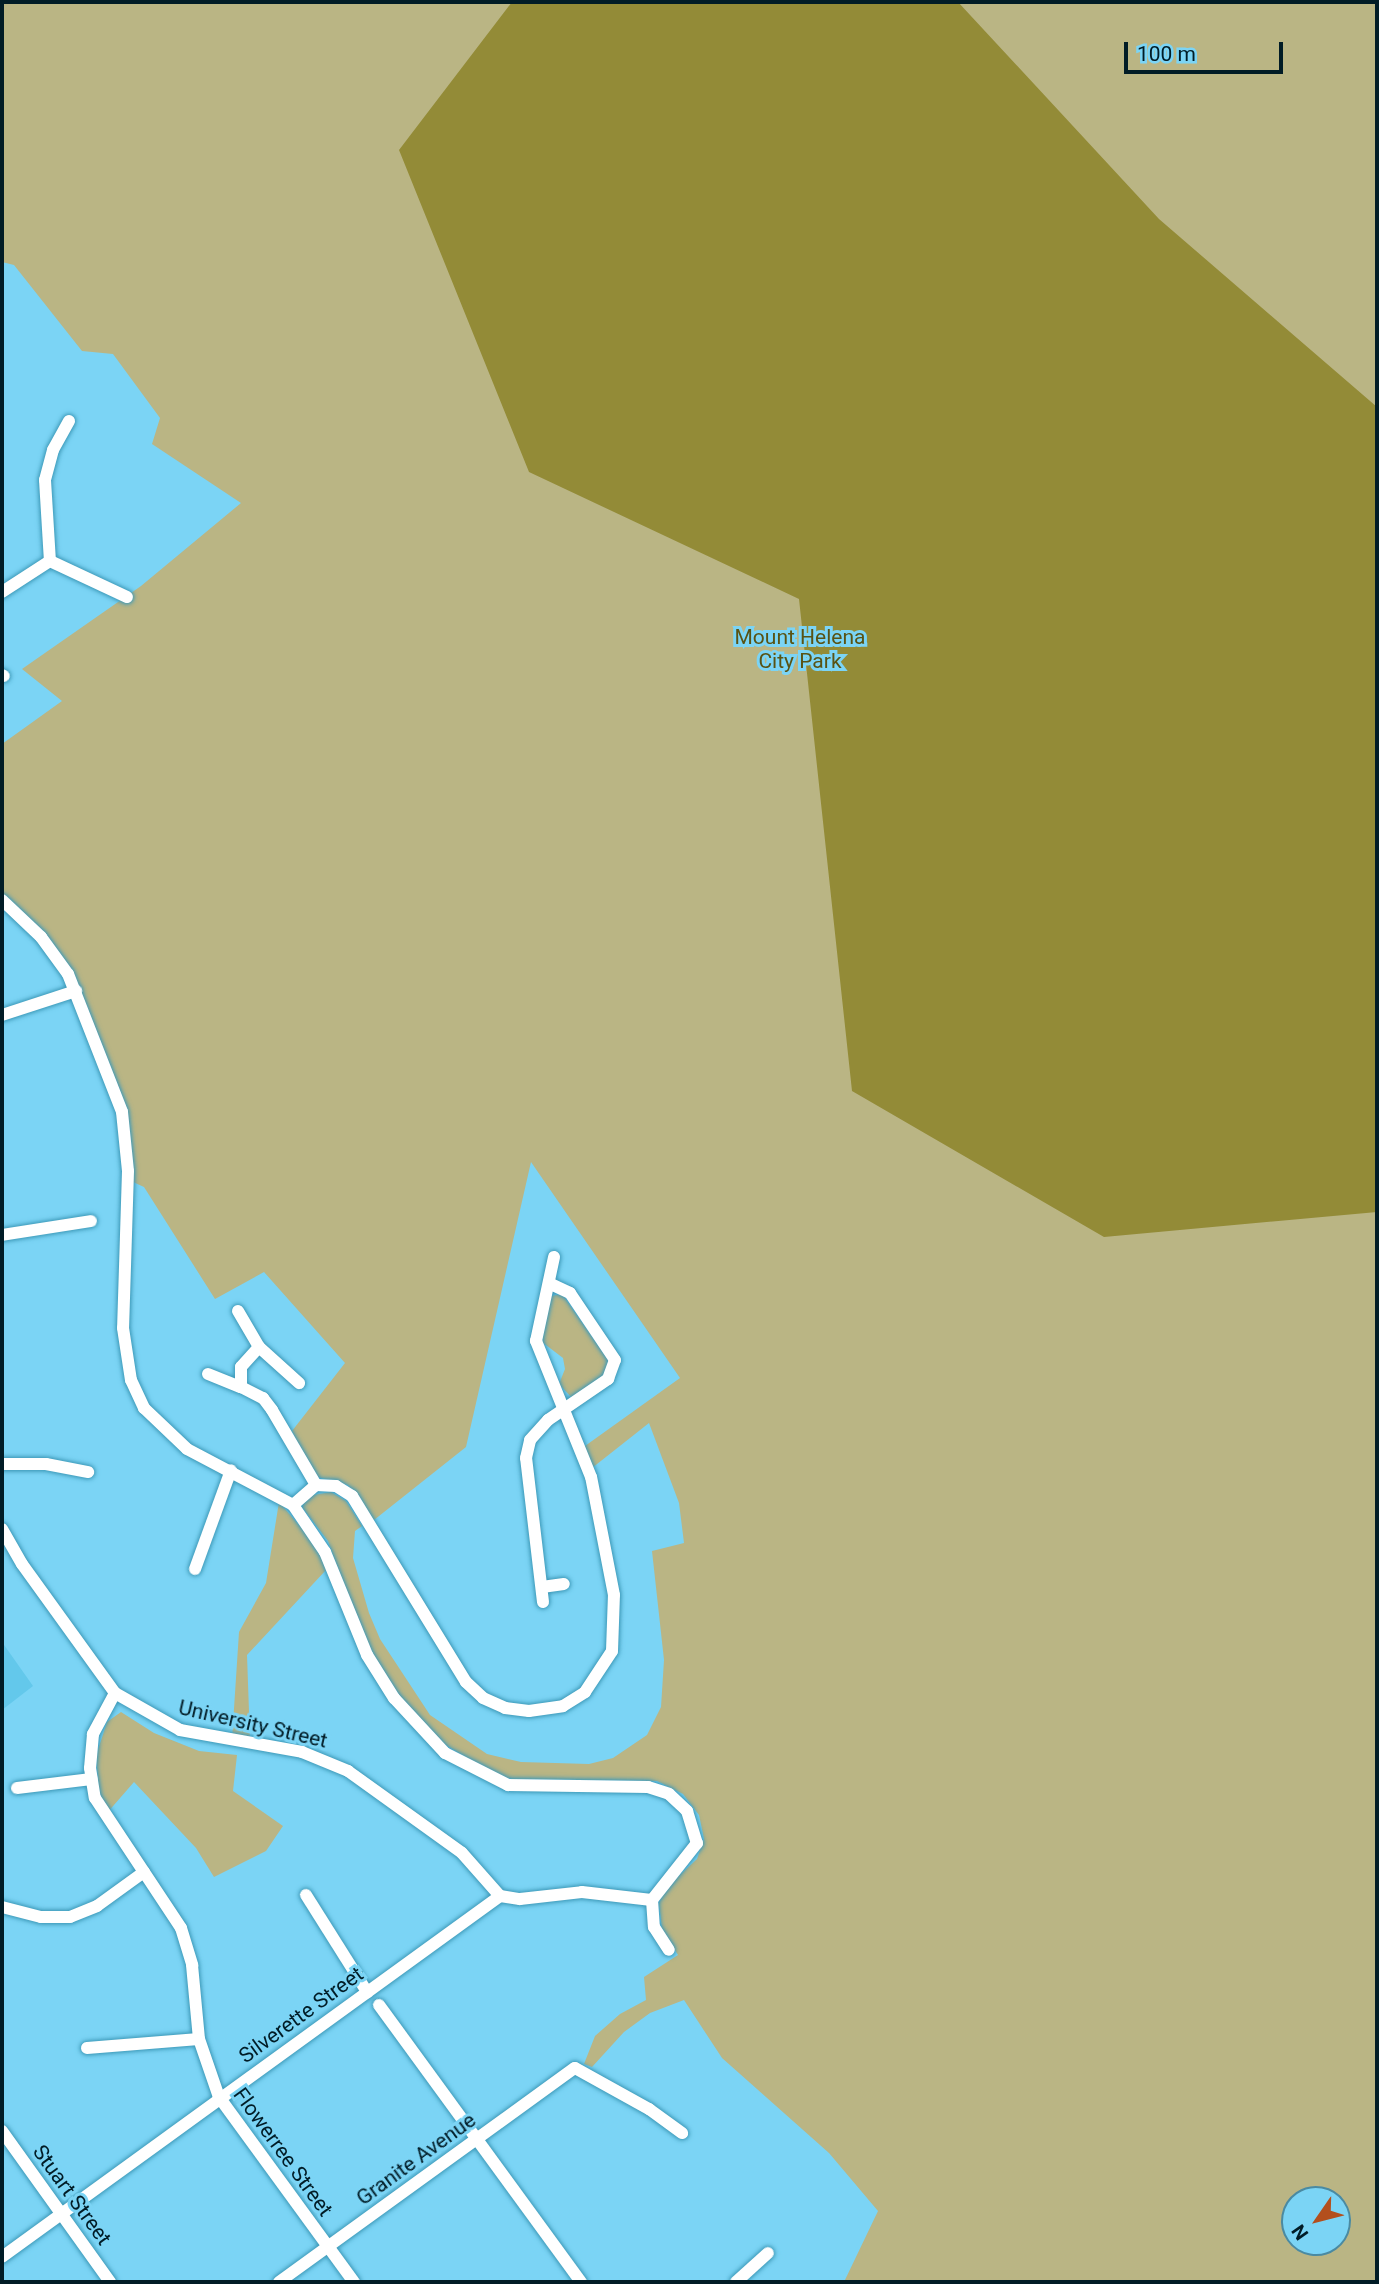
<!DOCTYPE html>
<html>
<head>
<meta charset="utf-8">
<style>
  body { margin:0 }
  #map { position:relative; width:1379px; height:2284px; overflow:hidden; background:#7bd4f5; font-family:Roboto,sans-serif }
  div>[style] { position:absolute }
  .built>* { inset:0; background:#63c8eb }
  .green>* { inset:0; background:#bab584 }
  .forest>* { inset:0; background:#938b37 }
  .roads { filter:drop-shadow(0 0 2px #3d99b8) drop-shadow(0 0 2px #3d99b8) }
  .minor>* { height:12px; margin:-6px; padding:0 6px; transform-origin:6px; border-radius:6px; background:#fff }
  span { translate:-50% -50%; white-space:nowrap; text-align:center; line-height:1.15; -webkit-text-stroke:6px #7bd4f5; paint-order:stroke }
  .park-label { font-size:21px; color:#595314 }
  .street-label { font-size:21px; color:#011c26 }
  .frame { position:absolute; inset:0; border:4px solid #011c26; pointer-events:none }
  .north { position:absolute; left:1281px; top:2186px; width:70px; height:70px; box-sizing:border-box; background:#7bd4f5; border:2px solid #4a8aa2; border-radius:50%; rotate:235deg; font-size:19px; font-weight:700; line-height:28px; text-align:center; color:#011c26 }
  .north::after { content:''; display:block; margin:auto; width:24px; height:32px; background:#b34f1d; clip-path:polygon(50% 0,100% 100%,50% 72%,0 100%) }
  .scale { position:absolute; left:1124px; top:42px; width:159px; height:32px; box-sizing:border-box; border:4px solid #011c26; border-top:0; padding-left:9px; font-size:21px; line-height:24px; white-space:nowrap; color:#011c26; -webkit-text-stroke:5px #7bd4f5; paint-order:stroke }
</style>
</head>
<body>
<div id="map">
  <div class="built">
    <i style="clip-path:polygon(2px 1642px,33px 1686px,2px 1710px)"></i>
  </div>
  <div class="green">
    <i style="clip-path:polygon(evenodd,2px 2px,1377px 2px,1377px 2282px,844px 2282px,878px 2211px,829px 2153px,722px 2058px,684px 2000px,650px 2013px,624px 2032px,592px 2067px,584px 2064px,595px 2036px,620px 2014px,646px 2000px,644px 1977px,678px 1955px,662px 1929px,659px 1903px,667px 1887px,697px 1859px,704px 1839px,699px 1815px,683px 1794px,657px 1781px,513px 1779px,497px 1776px,441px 1742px,412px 1716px,385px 1678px,357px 1621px,328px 1541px,302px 1507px,307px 1496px,331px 1492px,346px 1501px,362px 1526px,355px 1531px,353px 1558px,369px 1613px,380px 1639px,430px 1715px,487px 1754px,521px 1762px,589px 1764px,613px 1758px,647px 1735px,661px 1707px,664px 1660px,652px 1551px,684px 1543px,679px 1503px,649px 1423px,592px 1468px,585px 1446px,680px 1378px,531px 1162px,466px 1447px,374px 1520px,348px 1485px,314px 1476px,292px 1431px,345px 1363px,264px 1272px,215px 1299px,144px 1187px,133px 1182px,125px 1105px,76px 980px,2px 895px,2px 744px,62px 701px,22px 669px,141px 586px,241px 503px,152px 444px,160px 418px,113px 354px,82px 351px,14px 265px,2px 262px,2px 2px,1295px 2200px,1337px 2200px,1337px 2242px,1295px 2242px,1295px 2200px)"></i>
    <i style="clip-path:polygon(562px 1294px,609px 1361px,607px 1375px,572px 1398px,559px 1384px,565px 1369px,563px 1358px,542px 1342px,551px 1296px)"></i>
    <i style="clip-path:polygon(279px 1502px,317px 1546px,326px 1570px,247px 1655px,250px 1740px,232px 1739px,239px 1632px,266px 1583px)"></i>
    <i style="clip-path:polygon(121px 1712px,154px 1733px,199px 1751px,237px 1755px,233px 1791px,283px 1826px,266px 1851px,214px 1877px,196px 1848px,134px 1782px,107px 1813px,99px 1791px,96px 1756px,107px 1722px)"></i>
  </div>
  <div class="forest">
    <i style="clip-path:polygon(512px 2px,958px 2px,1159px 219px,1377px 407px,1377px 1212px,1104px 1237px,852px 1091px,799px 599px,529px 472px,399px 150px)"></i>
  </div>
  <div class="roads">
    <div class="minor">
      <i style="left:69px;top:421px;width:33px;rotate:119deg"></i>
      <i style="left:53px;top:450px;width:31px;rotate:105deg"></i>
      <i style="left:45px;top:480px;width:81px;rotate:86.5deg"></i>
      <i style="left:50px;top:561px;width:85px;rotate:25.1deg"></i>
      <i style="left:2px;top:592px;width:57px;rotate:-32.9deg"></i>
      <i style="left:2px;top:675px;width:2px;rotate:27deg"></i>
      <i style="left:2px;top:900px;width:54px;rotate:43.5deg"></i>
      <i style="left:41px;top:937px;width:46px;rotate:53.9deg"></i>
      <i style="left:68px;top:974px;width:148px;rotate:68.6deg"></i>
      <i style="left:122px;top:1112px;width:59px;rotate:84.2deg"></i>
      <i style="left:128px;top:1171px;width:157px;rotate:91.8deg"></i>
      <i style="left:123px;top:1328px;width:53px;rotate:81.3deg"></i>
      <i style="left:131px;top:1380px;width:31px;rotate:65deg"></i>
      <i style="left:144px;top:1408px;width:59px;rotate:43.6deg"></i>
      <i style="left:187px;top:1449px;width:120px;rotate:27.8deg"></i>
      <i style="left:293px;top:1505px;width:57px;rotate:55.8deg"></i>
      <i style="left:325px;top:1552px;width:111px;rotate:67.8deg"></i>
      <i style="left:367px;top:1655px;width:51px;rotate:57.9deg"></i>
      <i style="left:394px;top:1698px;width:75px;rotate:47.2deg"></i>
      <i style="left:445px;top:1753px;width:71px;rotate:26.9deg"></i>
      <i style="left:508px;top:1785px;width:140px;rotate:0.8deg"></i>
      <i style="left:648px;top:1787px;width:22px;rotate:18deg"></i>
      <i style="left:669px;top:1794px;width:25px;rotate:43deg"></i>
      <i style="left:687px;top:1811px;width:34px;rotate:73deg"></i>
      <i style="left:697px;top:1843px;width:73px;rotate:128.3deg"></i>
      <i style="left:652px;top:1900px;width:27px;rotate:86deg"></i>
      <i style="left:654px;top:1927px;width:27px;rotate:57deg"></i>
      <i style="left:2px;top:1015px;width:78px;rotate:-18deg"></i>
      <i style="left:2px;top:1235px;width:90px;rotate:-8.9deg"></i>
      <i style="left:238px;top:1311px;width:42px;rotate:59.7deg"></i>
      <i style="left:259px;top:1347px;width:54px;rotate:42deg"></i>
      <i style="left:259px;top:1347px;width:27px;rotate:132deg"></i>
      <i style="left:241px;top:1367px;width:20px;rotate:90deg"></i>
      <i style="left:241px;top:1387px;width:25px;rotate:27deg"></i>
      <i style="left:263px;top:1398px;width:15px;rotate:53deg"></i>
      <i style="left:272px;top:1410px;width:87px;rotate:59.6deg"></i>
      <i style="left:208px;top:1374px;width:35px;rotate:22deg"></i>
      <i style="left:2px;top:1464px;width:44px"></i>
      <i style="left:46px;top:1464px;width:43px;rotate:10.8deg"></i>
      <i style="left:293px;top:1505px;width:30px;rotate:-41deg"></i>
      <i style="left:316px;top:1485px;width:20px;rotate:3deg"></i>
      <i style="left:336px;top:1486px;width:19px;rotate:32deg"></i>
      <i style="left:352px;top:1496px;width:218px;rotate:58.5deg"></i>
      <i style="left:466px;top:1682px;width:23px;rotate:43deg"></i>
      <i style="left:483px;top:1698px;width:24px;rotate:24deg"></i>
      <i style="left:505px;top:1708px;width:24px;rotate:7deg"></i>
      <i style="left:529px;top:1711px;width:34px;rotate:-8deg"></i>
      <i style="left:563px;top:1706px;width:26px;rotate:-32deg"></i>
      <i style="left:585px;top:1692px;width:49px;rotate:-56.6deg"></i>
      <i style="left:612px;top:1651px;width:56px;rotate:-88deg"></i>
      <i style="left:614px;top:1595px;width:120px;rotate:-101deg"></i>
      <i style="left:591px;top:1477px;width:147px;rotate:-112deg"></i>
      <i style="left:536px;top:1341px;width:86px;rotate:-77.9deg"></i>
      <i style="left:2px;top:1529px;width:40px;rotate:60.3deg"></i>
      <i style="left:22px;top:1564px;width:159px;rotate:54.2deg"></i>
      <i style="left:115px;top:1693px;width:75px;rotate:29.6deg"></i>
      <i style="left:180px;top:1730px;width:124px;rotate:10.2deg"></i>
      <i style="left:302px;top:1752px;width:50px;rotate:22.4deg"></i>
      <i style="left:348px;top:1771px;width:140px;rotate:35.7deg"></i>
      <i style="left:462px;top:1853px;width:57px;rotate:48.5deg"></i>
      <i style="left:195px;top:1569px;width:105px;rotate:-70deg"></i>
      <i style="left:542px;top:1587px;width:22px;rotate:-8deg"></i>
      <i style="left:543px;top:1602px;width:145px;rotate:-96.7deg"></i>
      <i style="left:526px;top:1458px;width:18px;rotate:-77deg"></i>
      <i style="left:530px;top:1440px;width:27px;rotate:-48deg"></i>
      <i style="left:548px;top:1420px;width:73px;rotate:-34.3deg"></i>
      <i style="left:608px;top:1379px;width:20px;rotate:-70deg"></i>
      <i style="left:615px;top:1360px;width:81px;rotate:-123.9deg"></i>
      <i style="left:570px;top:1293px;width:23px;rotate:-155deg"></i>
      <i style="left:115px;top:1693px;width:47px;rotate:118.2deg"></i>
      <i style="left:93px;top:1734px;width:34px;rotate:95deg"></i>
      <i style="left:90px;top:1768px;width:30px;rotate:81deg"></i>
      <i style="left:95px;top:1798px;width:156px;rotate:56.5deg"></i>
      <i style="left:181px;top:1928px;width:39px;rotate:73deg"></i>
      <i style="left:192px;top:1965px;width:74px;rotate:84.6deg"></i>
      <i style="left:199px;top:2039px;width:61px;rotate:71deg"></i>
      <i style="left:219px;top:2097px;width:229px;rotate:53.9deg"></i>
      <i style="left:17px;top:1788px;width:75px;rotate:-6.9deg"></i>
      <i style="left:306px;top:1895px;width:115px;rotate:57.8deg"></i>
      <i style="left:2px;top:1907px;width:40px;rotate:14.4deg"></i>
      <i style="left:41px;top:1917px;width:29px"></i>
      <i style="left:70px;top:1917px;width:29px;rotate:-22deg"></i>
      <i style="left:97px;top:1906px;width:58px;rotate:-35.9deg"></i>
      <i style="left:379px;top:2005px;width:343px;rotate:53.9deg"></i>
      <i style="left:87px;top:2048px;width:112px;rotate:-4.6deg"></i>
      <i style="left:2px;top:2131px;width:186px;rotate:54.4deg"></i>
      <i style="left:2px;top:2257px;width:615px;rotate:-35.94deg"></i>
      <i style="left:500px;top:1896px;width:20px;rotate:9deg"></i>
      <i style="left:520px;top:1899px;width:62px;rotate:-6.4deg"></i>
      <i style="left:582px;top:1892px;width:70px;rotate:6.5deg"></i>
      <i style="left:279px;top:2282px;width:365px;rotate:-35.9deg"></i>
      <i style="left:575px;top:2068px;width:85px;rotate:29deg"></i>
      <i style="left:649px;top:2109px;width:41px;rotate:36deg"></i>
      <i style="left:736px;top:2282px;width:43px;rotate:-42.2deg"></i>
    </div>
  </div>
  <div class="park-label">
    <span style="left:800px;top:649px">Mount Helena<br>City Park</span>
  </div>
  <div class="street-label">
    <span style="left:253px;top:1724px;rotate:13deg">University Street</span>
    <span style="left:301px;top:2015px;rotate:-36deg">Silverette Street</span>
    <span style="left:283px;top:2152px;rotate:54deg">Flowerree Street</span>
    <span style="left:416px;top:2159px;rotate:-36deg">Granite Avenue</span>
    <span style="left:72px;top:2195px;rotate:54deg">Stuart Street</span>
  </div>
  <div class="frame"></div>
  <div class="north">N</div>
  <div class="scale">100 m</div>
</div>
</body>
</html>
